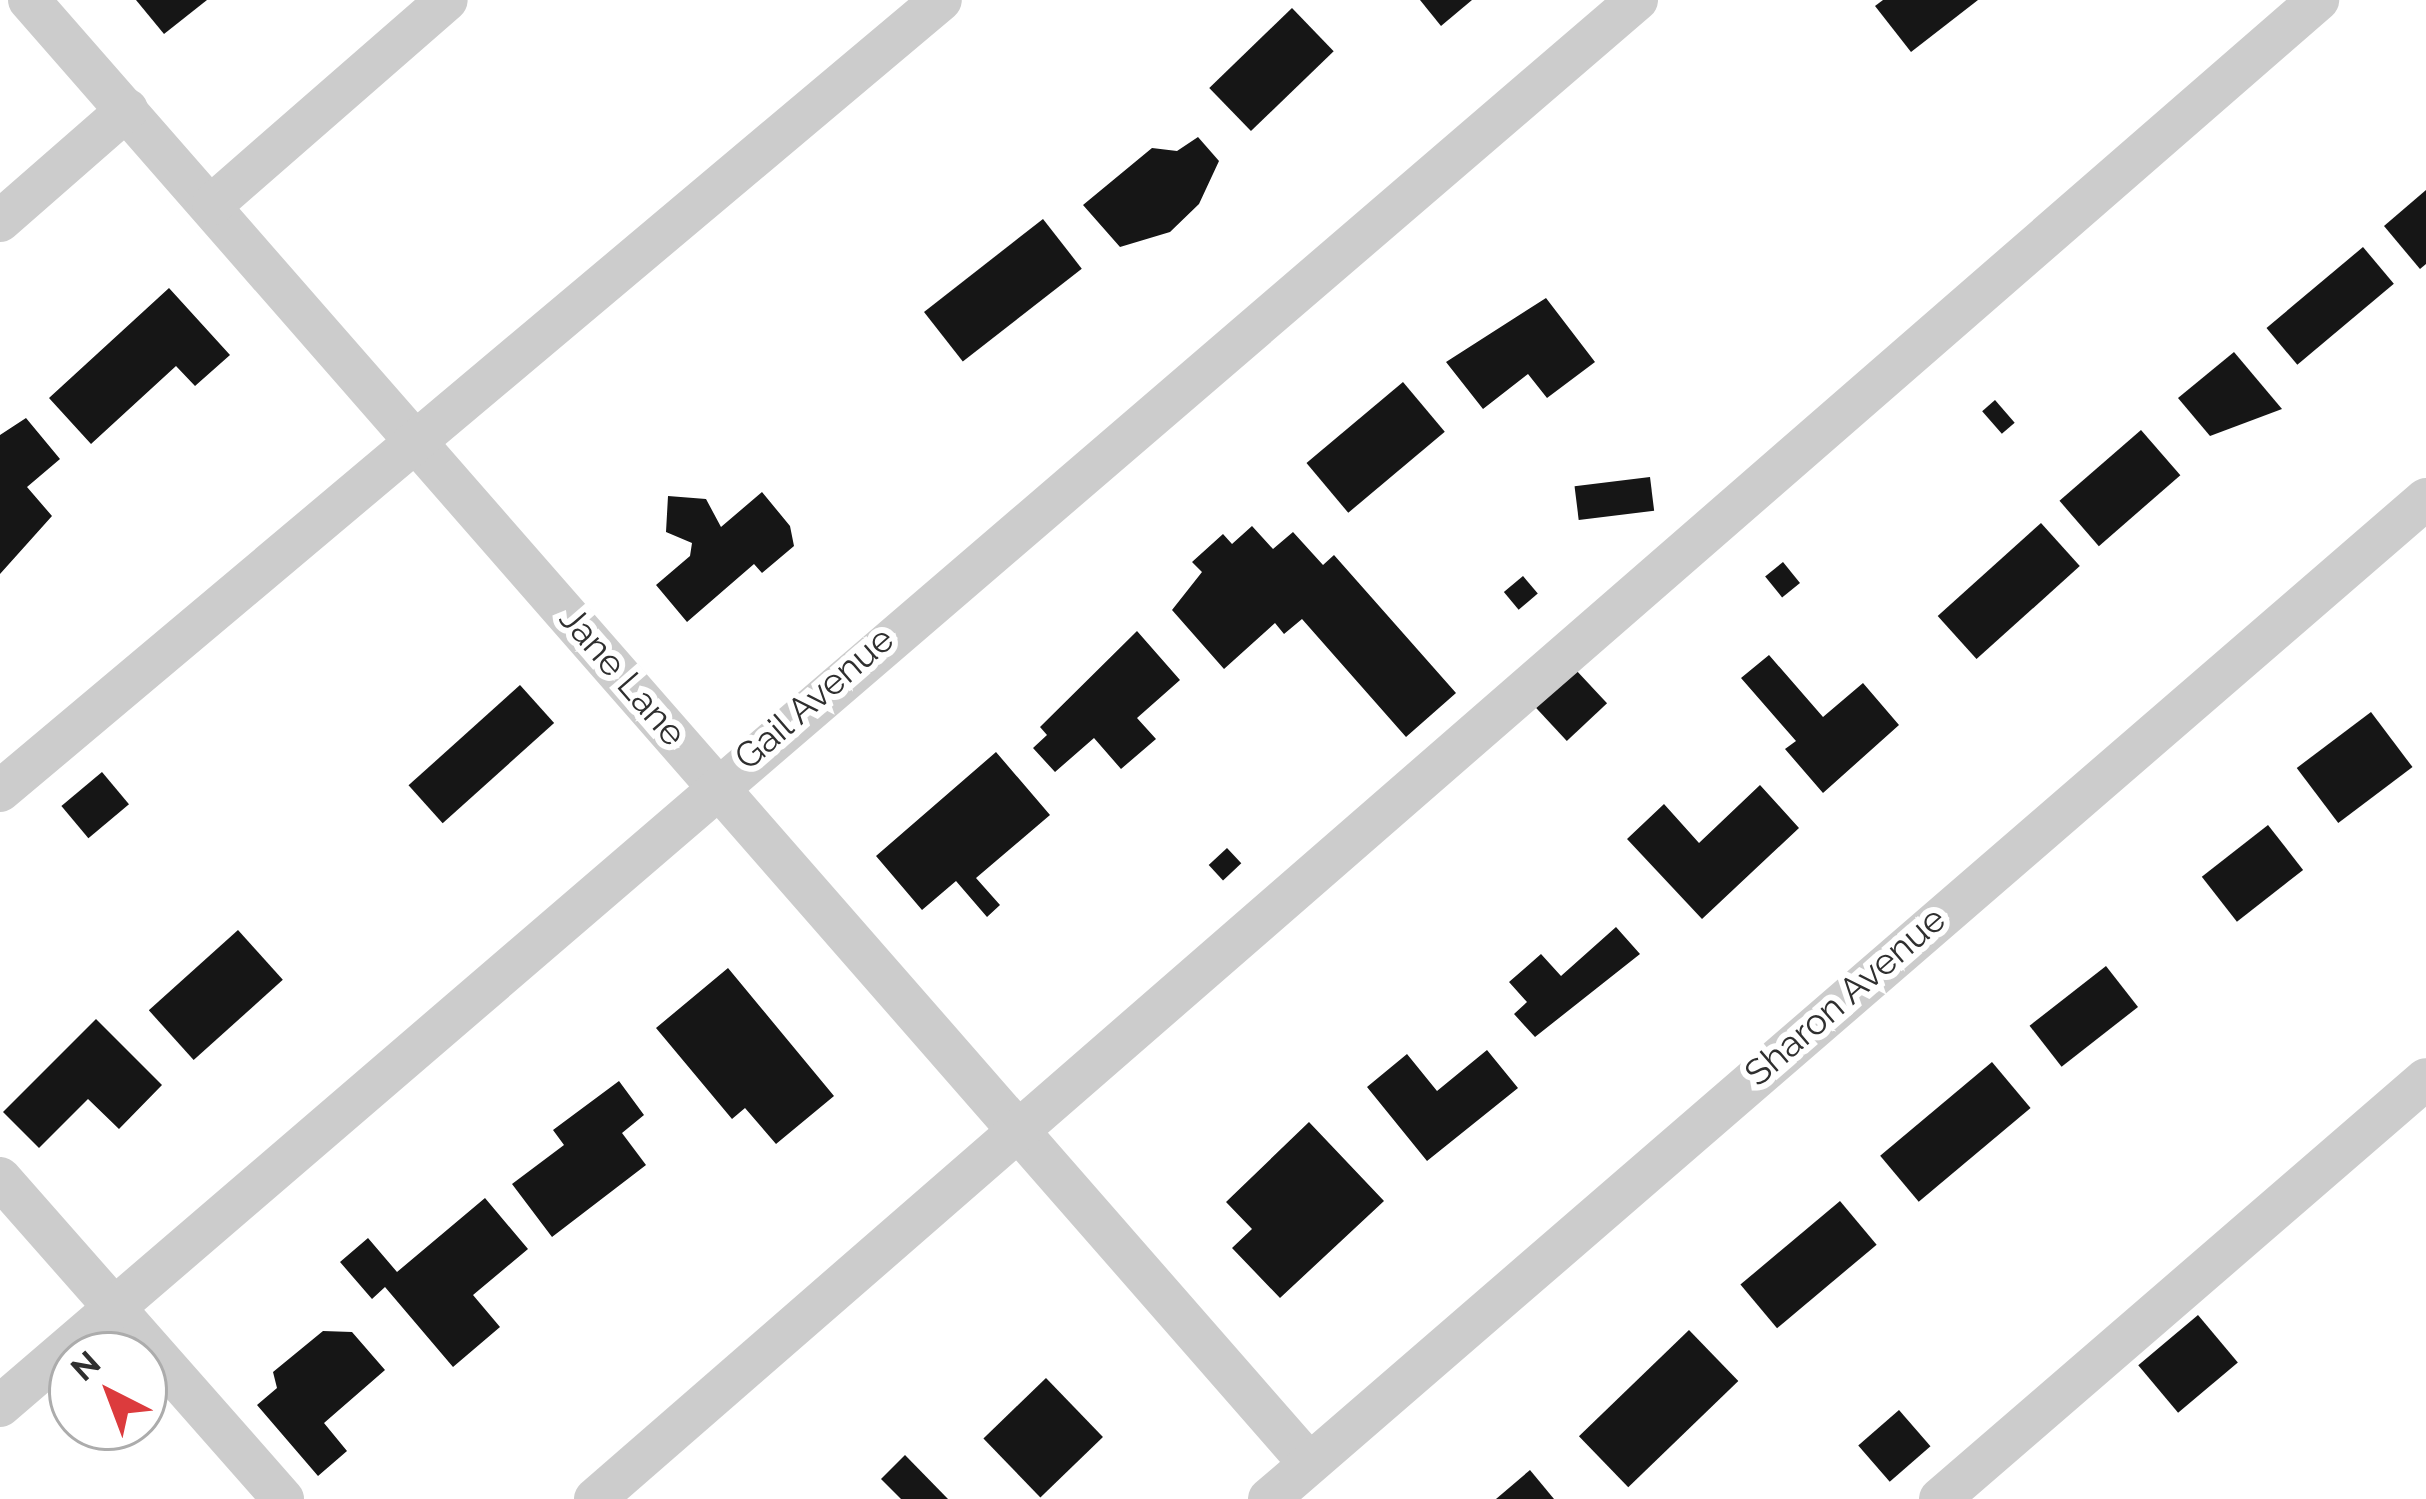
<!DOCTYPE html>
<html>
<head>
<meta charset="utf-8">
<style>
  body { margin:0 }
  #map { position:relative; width:2426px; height:1499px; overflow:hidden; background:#fff; font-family:Raleway,sans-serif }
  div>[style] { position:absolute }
  .building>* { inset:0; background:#161616; transform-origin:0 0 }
  .minor>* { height:42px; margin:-21px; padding:0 21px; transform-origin:21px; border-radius:21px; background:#ccc }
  span { translate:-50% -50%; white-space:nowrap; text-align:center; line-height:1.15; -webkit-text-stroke:12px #fff; paint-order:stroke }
  .street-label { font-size:36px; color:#2f2f2f }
  .north { position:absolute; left:48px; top:1331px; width:120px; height:120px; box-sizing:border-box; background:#fff; border:3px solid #acacac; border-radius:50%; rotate:318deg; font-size:33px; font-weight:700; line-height:48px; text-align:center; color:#2f2f2f }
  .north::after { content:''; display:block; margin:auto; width:42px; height:54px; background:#dc3b3d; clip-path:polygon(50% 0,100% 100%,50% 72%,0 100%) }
</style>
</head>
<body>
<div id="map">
  <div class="building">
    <i style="clip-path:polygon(136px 0,207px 0,164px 34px)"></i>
    <i style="clip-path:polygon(1420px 0,1472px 0,1441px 26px)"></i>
    <i style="clip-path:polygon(1883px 0,1978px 0,1911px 52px,1875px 6px)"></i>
    <i style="left:1292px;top:8px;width:60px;height:115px;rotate:46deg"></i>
    <i style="clip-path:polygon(1198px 137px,1219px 161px,1199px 204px,1170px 232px,1120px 247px,1083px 205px,1152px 148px,1177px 151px)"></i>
    <i style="clip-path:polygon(2426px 190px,2426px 264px,2420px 269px,2384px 226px)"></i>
    <i style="left:1043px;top:219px;width:63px;height:151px;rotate:52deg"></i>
    <i style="left:2363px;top:247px;width:48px;height:126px;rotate:50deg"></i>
    <i style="clip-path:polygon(169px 288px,230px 355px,195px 386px,176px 366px,91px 444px,49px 398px)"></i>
    <i style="clip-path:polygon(1546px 298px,1595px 362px,1547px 398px,1528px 374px,1483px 409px,1446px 362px)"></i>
    <i style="clip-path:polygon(2234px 352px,2282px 409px,2210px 436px,2178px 398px)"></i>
    <i style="left:1403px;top:382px;width:65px;height:126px;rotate:50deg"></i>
    <i style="left:1995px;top:400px;width:30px;height:17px;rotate:49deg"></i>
    <i style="clip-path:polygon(26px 418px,60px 459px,27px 487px,52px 516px,0 574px,0 435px)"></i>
    <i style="left:2141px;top:430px;width:60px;height:108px;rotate:49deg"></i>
    <i style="left:1650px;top:477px;width:34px;height:76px;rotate:83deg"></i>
    <i style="clip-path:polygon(762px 492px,790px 526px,794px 546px,762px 573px,754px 564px,687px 622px,656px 585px,690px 556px,692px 543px,666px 532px,668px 496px,706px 499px,721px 527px)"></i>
    <i style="left:2041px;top:523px;width:58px;height:139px;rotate:48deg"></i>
    <i style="clip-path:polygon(1252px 526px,1273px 549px,1293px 532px,1323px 565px,1334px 555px,1456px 693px,1406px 737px,1302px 619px,1284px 634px,1275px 623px,1224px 669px,1172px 610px,1202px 572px,1192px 562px,1223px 534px,1232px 544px)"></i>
    <i style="left:1783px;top:562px;width:27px;height:23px;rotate:51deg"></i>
    <i style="left:1523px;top:576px;width:23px;height:25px;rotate:50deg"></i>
    <i style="clip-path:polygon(1137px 631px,1180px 680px,1137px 718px,1156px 739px,1121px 769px,1094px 738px,1055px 772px,1033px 748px,1047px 735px,1040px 727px)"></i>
    <i style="clip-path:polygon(1769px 655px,1823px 717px,1863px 683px,1899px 725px,1823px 793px,1785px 749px,1796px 741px,1741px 678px)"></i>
    <i style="left:1575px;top:669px;width:47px;height:55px;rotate:47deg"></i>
    <i style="left:520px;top:685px;width:51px;height:150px;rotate:48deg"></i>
    <i style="left:2371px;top:712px;width:69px;height:93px;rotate:53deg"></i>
    <i style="clip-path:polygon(996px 752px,1050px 815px,976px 878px,1000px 905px,987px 917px,956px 881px,922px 910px,876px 856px)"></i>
    <i style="left:102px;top:772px;width:42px;height:53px;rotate:50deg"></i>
    <i style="clip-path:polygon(1760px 785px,1799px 828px,1702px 919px,1627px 839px,1664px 804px,1699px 843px)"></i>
    <i style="left:2268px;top:825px;width:57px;height:84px;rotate:52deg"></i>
    <i style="left:1227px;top:848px;width:21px;height:25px;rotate:47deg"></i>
    <i style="clip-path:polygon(1616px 927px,1640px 954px,1535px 1037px,1514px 1014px,1527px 1002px,1509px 982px,1541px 954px,1561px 976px)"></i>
    <i style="left:238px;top:930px;width:67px;height:120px;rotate:48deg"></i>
    <i style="left:2106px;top:966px;width:52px;height:97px;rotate:52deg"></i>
    <i style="clip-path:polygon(728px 968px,834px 1096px,776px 1144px,745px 1108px,732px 1119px,656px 1028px)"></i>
    <i style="clip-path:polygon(96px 1019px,162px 1085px,119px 1129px,88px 1099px,39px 1148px,3px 1112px)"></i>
    <i style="clip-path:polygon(1487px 1050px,1518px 1088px,1427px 1161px,1367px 1087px,1407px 1054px,1437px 1091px)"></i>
    <i style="left:1992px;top:1062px;width:60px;height:146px;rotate:50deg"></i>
    <i style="clip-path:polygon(619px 1081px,644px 1115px,622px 1133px,646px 1165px,552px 1237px,512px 1184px,564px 1145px,553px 1130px)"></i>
    <i style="clip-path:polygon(1309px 1122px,1384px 1201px,1280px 1298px,1232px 1248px,1252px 1229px,1226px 1202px)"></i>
    <i style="clip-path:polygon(485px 1198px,528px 1249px,473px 1295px,500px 1327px,453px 1367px,385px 1287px,372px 1299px,340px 1262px,368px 1238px,397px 1272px)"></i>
    <i style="left:1840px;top:1201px;width:57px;height:130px;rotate:50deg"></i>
    <i style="left:2198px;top:1315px;width:62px;height:78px;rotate:50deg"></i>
    <i style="left:1689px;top:1330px;width:71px;height:153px;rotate:46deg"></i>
    <i style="clip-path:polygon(323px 1331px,352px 1332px,385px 1370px,324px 1423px,347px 1451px,318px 1476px,257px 1405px,277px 1388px,273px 1372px)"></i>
    <i style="left:1046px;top:1378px;width:82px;height:87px;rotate:46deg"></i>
    <i style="left:1899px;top:1410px;width:48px;height:54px;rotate:49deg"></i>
    <i style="clip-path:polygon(905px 1455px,948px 1499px,901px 1499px,881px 1479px)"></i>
    <i style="clip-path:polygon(1530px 1470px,1554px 1499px,1496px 1499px)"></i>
  </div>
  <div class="minor">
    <i style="left:29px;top:0;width:1944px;rotate:48.82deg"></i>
    <i style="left:213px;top:204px;width:310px;rotate:-41.1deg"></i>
    <i style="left:0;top:221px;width:169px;rotate:-41.2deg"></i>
    <i style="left:0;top:791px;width:1229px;rotate:-40.05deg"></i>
    <i style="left:0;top:1178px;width:428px;rotate:48.6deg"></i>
    <i style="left:0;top:1406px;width:2158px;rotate:-40.66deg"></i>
    <i style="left:595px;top:1499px;width:2284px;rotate:-41.02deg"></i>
    <i style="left:1269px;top:1499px;width:1529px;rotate:-40.84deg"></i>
    <i style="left:1940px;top:1499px;width:642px;rotate:-40.83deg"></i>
  </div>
  <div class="street-label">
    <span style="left:623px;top:676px;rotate:49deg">Jane Lane</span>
    <span style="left:814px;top:698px;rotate:-41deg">Gail Avenue</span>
    <span style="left:1845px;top:996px;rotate:-41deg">Sharon Avenue</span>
  </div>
  <div class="north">N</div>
</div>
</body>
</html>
